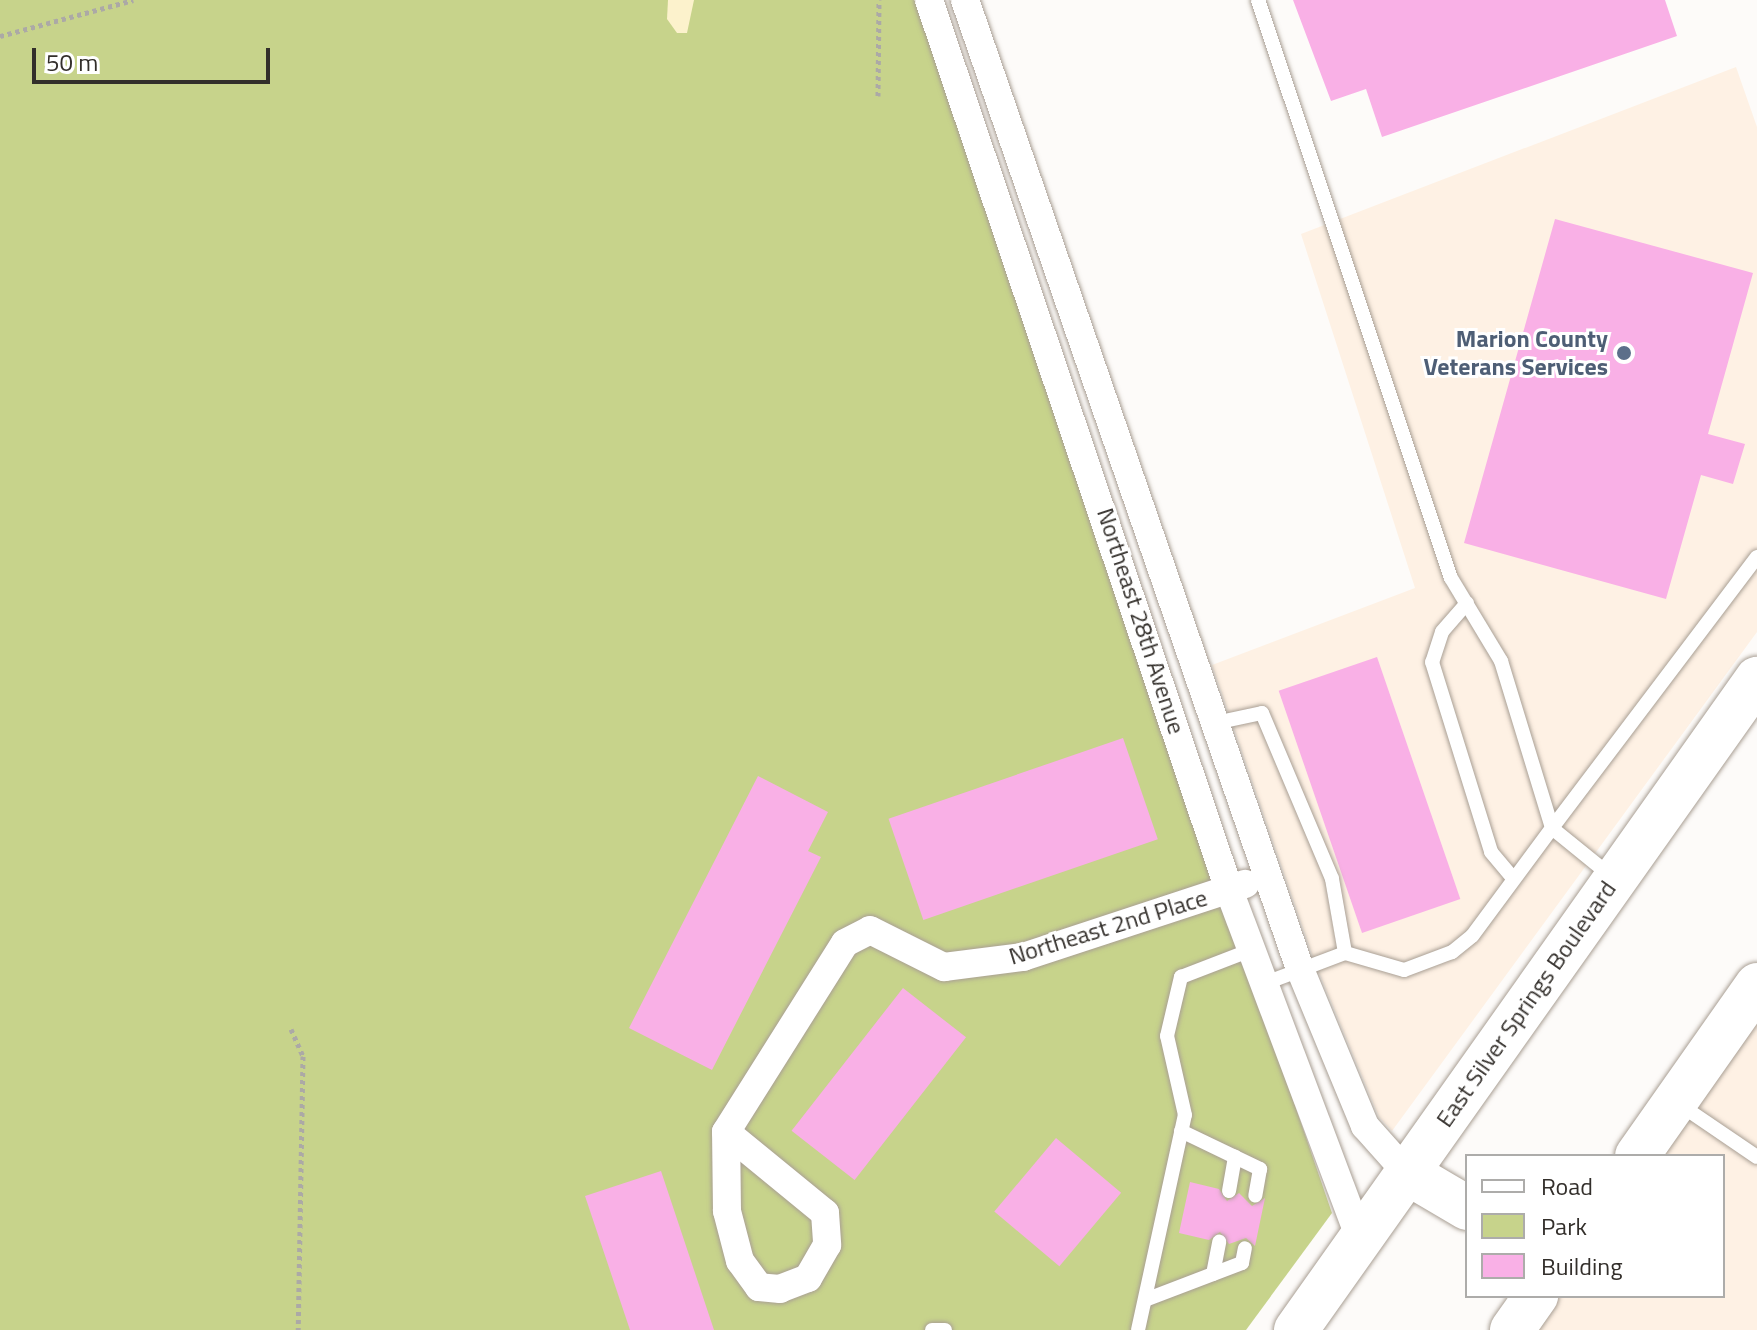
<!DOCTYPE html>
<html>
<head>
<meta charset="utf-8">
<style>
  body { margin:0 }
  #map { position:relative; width:1757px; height:1330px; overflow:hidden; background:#fdfbf9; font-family:"Titillium Web",sans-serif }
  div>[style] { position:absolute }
  .built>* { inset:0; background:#fef1e4 }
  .green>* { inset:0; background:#c7d38b }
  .sand>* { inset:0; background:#fcf2cc }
  .building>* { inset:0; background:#f9b0e6; transform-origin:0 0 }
  .path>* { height:5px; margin-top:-2.5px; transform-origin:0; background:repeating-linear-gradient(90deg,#aca9a6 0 4px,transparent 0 8px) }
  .roads { filter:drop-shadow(0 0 2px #a99f94) drop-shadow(0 0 2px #a99f94) }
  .service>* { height:14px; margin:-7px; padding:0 7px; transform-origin:7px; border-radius:7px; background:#fff }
  .minor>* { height:28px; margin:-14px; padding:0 14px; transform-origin:14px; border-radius:14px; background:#fff }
  .primary>* { height:44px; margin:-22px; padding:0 22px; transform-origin:22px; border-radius:22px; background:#fff }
  .dots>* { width:22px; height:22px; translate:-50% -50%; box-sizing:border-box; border:4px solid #fff; border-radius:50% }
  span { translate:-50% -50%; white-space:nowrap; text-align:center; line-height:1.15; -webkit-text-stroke:6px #fff; paint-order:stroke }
  .service-label { font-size:24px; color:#4e5e75; font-weight:700 }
  .right { translate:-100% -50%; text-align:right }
  .street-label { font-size:24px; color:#332f2b }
  .legend { position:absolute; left:1465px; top:1154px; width:260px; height:144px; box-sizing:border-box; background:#fff; border:2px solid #adacaa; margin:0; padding:10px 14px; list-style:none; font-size:24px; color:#332f2b }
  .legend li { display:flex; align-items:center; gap:16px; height:40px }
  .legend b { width:40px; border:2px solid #adacaa }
  .scale { position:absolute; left:32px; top:48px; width:238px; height:36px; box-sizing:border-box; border:4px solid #332f2b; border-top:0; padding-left:10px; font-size:24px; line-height:28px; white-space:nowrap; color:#332f2b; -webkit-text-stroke:6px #fff; paint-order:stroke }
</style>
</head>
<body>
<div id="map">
  <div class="built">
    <i style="clip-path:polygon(1736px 67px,1757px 127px,1757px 632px,1392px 1131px,1379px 1117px,1315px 963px,1212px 665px,1415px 588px,1301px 234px)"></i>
    <i style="clip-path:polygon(1757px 1015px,1757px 1330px,1534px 1330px,1558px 1296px,1723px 1296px,1723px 1156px,1658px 1156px)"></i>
  </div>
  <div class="green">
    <i style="clip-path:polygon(0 0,915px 0,1332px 1213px,1246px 1330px,0 1330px)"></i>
  </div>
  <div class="sand">
    <i style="clip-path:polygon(668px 0,694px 0,687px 33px,677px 33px,667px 19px)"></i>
  </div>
  <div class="building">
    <i style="clip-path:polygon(1293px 0,1665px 0,1677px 36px,1382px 137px,1366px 89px,1331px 101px)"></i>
    <i style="clip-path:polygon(1555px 219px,1753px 273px,1708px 434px,1745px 444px,1733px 484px,1701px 475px,1666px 599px,1464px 543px)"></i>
    <i style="left:1377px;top:657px;width:256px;height:104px;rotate:71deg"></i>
    <i style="left:1123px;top:738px;width:107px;height:248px;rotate:71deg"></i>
    <i style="clip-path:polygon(758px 776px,828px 812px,808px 851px,821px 857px,712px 1070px,629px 1028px)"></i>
    <i style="left:903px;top:988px;width:80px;height:181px;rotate:38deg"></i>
    <i style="left:1056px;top:1138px;width:85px;height:96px;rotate:40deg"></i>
    <i style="clip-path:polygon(661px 1171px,714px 1330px,630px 1330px,585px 1196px)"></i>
    <i style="clip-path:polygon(1190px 1182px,1219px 1189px,1227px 1201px,1239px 1193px,1252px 1206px,1265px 1198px,1255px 1246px,1246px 1238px,1229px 1244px,1220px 1232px,1209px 1240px,1179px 1233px)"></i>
  </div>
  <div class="path">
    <i style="left:0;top:36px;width:138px;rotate:-15.1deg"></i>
    <i style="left:878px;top:96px;width:96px;rotate:-89.4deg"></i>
    <i style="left:291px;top:1029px;width:30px;rotate:66deg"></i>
    <i style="left:303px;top:1056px;width:274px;rotate:91deg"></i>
  </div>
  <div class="roads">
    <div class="service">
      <i style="left:1258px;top:0;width:609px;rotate:71.54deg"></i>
      <i style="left:1451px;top:578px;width:97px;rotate:58.9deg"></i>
      <i style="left:1501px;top:661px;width:175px;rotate:73deg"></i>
      <i style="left:1552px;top:828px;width:134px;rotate:126.5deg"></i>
      <i style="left:1472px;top:936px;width:26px;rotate:141deg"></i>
      <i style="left:1452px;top:952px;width:51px;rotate:159.4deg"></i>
      <i style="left:1404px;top:970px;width:61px;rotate:-163.9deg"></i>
      <i style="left:1345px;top:953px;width:88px;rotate:159.3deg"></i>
      <i style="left:1467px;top:603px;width:38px;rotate:131deg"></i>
      <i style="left:1442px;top:632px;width:32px;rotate:108deg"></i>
      <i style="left:1432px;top:662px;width:199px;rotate:72.7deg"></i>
      <i style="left:1491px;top:852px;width:35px;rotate:50deg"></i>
      <i style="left:1215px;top:723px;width:48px;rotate:-12deg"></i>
      <i style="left:1262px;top:713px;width:180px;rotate:67.1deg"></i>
      <i style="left:1332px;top:879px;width:75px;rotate:80deg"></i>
      <i style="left:1611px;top:876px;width:76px;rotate:-140.9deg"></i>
      <i style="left:1552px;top:828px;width:340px;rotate:-52.9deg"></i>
      <i style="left:1679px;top:1104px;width:94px;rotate:34.2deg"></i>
      <i style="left:1181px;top:1131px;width:88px;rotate:25.7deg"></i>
      <i style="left:1260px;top:1169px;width:27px;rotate:100deg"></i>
      <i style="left:1229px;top:1191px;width:35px;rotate:-80deg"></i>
      <i style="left:1213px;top:1274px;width:33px;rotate:-79deg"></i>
      <i style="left:1145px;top:1300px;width:104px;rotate:-20.9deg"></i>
      <i style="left:1242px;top:1263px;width:15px;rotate:-79deg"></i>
      <i style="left:932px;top:1330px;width:13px"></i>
      <i style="left:1138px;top:1330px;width:220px;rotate:-77.7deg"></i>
      <i style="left:1185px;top:1115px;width:81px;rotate:-102.8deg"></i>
      <i style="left:1167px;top:1036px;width:61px;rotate:-76.7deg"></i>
      <i style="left:1181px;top:977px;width:75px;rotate:-21.1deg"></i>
    </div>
    <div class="minor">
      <i style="left:929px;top:0;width:939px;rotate:71.37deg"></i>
      <i style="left:1229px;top:890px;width:373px;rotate:69.4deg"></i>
      <i style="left:965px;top:0;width:1025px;rotate:70.93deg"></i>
      <i style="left:1300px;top:969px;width:170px;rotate:67.5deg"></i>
      <i style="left:1365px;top:1126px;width:62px;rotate:48.3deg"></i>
      <i style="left:726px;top:1132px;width:128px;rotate:39.3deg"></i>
      <i style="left:825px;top:1213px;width:32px;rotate:86deg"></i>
      <i style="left:827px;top:1245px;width:38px;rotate:120deg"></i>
      <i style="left:808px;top:1278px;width:30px;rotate:159deg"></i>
      <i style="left:780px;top:1289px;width:21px;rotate:-175deg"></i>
      <i style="left:759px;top:1287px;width:32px;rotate:-126deg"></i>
      <i style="left:740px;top:1261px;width:52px;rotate:-104.6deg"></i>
      <i style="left:727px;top:1211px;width:79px;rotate:-90.7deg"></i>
      <i style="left:726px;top:1132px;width:223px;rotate:-57.8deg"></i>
      <i style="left:845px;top:943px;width:28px;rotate:-27deg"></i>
      <i style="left:870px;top:930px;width:83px;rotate:26.6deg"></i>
      <i style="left:944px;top:967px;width:80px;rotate:-7.2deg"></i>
      <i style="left:1023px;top:957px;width:234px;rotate:-18.2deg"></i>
    </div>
    <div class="primary">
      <i style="left:1637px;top:1156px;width:209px;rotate:-54.9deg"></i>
      <i style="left:1406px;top:1172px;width:71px;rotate:30.5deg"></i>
      <i style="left:1296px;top:1330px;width:798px;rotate:-54.7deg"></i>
      <i style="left:1512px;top:1330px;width:42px;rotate:-54.8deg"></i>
    </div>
  </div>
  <div class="dots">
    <i style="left:1624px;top:353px;background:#5c6f8a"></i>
  </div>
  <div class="service-label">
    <span class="right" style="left:1608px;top:353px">Marion County<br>Veterans Services</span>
  </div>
  <div class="street-label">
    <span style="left:1141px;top:621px;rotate:72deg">Northeast 28th Avenue</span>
    <span style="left:1108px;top:927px;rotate:-17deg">Northeast 2nd Place</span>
    <span style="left:1526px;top:1004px;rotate:-55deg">East Silver Springs Boulevard</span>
  </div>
  <ul class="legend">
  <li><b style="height:10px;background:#fff"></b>Road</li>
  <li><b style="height:22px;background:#c7d38b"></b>Park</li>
  <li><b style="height:22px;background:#f9b0e6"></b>Building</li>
  </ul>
  <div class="scale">50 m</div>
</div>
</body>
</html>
